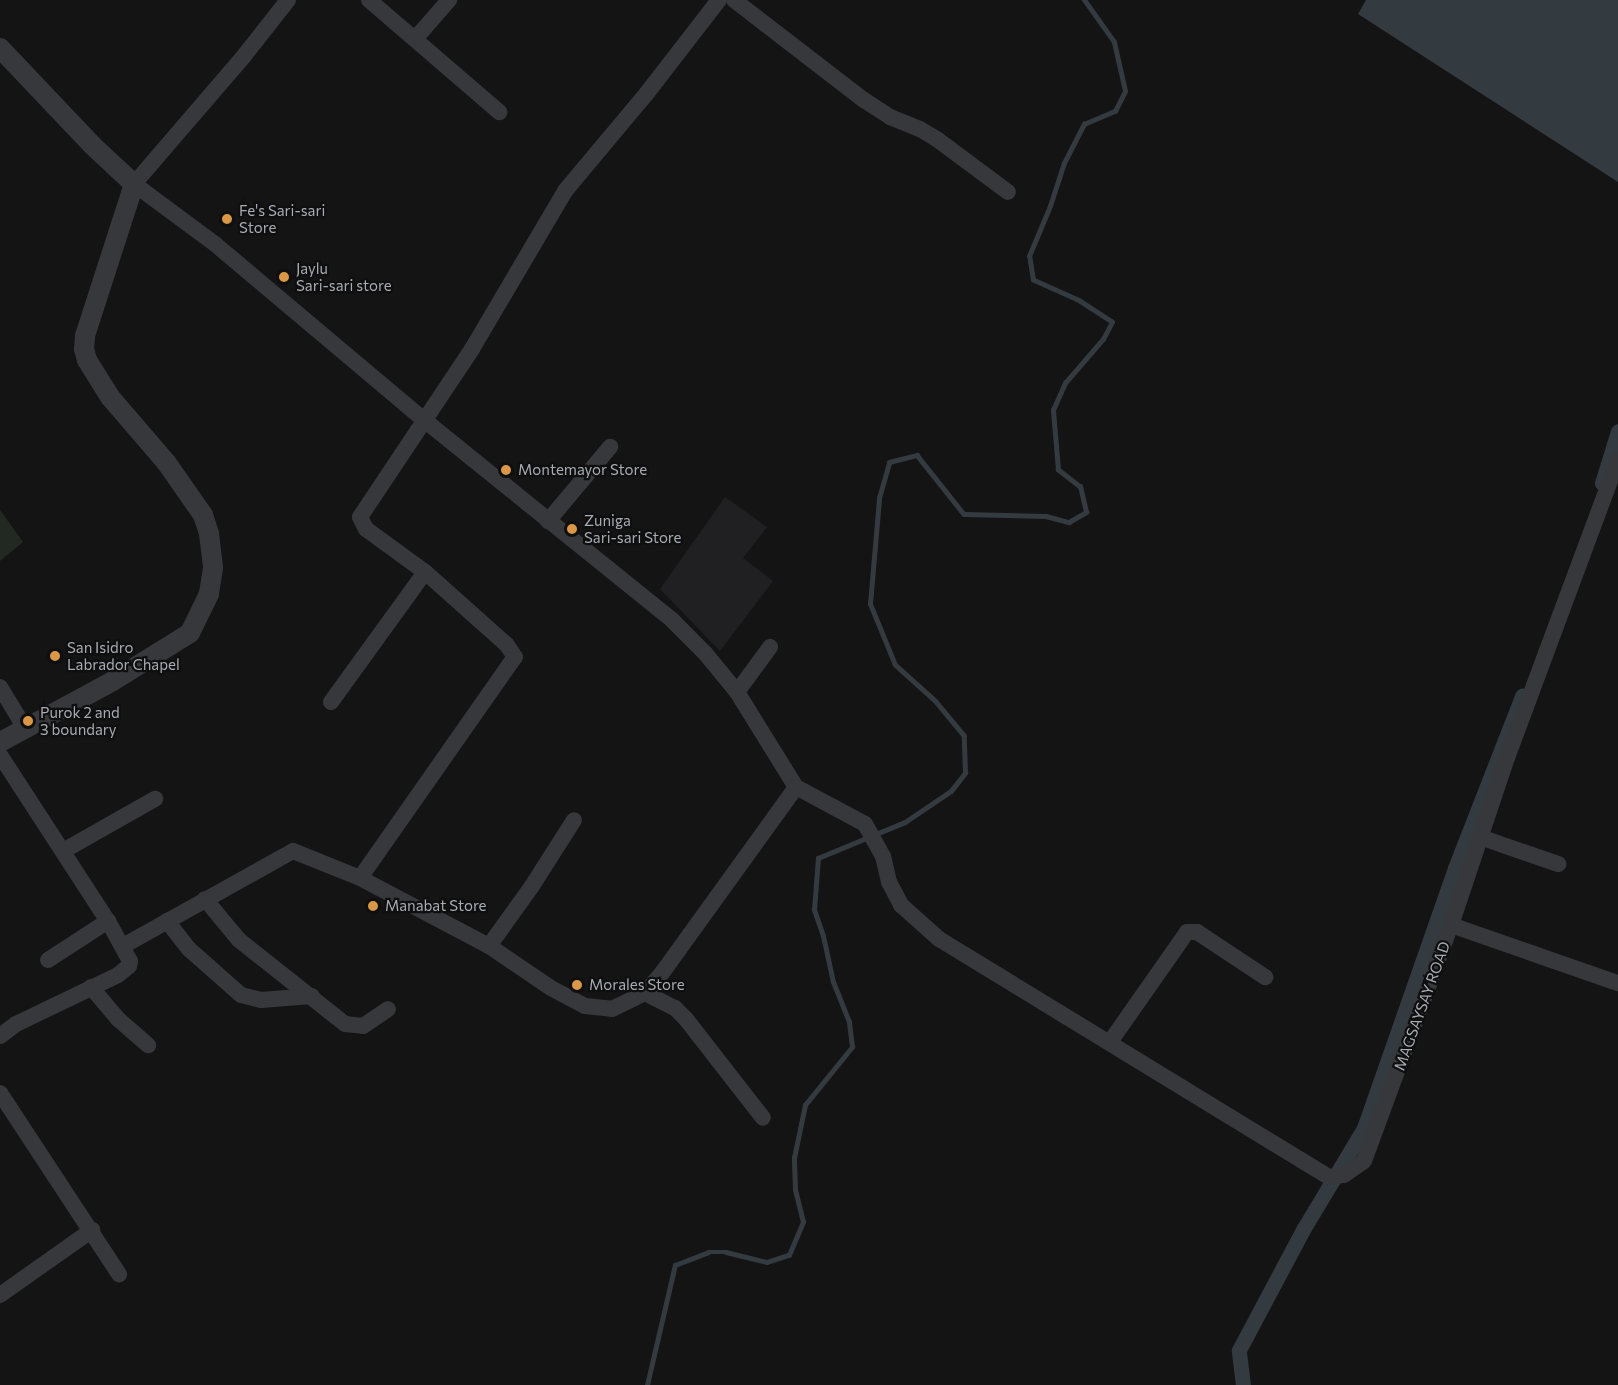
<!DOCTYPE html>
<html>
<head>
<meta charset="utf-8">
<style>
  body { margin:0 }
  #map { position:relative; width:1618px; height:1385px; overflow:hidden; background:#141415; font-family:Commissioner,sans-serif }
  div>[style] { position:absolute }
  .built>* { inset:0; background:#202022 }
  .green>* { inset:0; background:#222923 }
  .water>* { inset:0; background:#333b40 }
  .stream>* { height:4.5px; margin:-2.25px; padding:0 2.25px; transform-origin:2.25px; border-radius:2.25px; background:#333b40 }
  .canal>* { height:15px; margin:-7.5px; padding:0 7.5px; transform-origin:7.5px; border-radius:7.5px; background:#333b40 }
  .minor>* { height:16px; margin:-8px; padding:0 8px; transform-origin:8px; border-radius:8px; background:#37383b }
  .tertiary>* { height:20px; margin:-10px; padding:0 10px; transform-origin:10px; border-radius:10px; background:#37383b }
  .dots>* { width:16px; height:16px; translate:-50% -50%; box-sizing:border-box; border:3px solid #0f0f10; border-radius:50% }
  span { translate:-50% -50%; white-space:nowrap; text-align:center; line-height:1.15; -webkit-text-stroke:4.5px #0f0f10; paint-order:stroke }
  .poi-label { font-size:15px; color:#a7acb3 }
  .left { translate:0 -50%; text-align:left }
  .street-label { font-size:15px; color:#a7acb3 }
</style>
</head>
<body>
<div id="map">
  <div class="built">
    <i style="clip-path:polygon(725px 497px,767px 527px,743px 558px,773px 581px,720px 651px,660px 589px)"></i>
  </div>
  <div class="green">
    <i style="clip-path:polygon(0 510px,23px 542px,0 561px)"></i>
  </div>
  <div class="water">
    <i style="clip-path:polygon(1366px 0,1618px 0,1618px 182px,1358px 14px)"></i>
  </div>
  <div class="stream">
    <i style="left:647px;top:1385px;width:123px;rotate:-76.9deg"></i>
    <i style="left:675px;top:1265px;width:36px;rotate:-21deg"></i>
    <i style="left:709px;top:1252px;width:17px"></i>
    <i style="left:726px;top:1252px;width:42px;rotate:13.7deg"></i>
    <i style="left:767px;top:1262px;width:23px;rotate:-18deg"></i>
    <i style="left:789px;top:1255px;width:36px;rotate:-67deg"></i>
    <i style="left:803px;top:1222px;width:33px;rotate:-104deg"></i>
    <i style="left:795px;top:1190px;width:32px;rotate:-92deg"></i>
    <i style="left:794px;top:1158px;width:54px;rotate:-78.3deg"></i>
    <i style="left:805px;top:1105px;width:75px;rotate:-51deg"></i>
    <i style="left:852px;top:1047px;width:25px;rotate:-97deg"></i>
    <i style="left:849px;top:1022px;width:43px;rotate:-111.8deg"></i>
    <i style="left:833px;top:982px;width:47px;rotate:-102.3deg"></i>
    <i style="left:823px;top:936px;width:28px;rotate:-109deg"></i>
    <i style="left:814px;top:910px;width:52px;rotate:-85.6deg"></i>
    <i style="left:818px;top:858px;width:94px;rotate:-22.5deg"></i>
    <i style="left:905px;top:822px;width:55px;rotate:-34deg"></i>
    <i style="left:951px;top:791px;width:23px;rotate:-52deg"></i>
    <i style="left:965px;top:773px;width:37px;rotate:-92deg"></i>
    <i style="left:964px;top:736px;width:45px;rotate:-129.6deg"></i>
    <i style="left:935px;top:701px;width:54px;rotate:-138deg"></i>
    <i style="left:895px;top:665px;width:66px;rotate:-112.3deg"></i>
    <i style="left:870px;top:604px;width:106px;rotate:-85.1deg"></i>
    <i style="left:879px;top:498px;width:37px;rotate:-74deg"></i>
    <i style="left:889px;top:462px;width:29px;rotate:-14deg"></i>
    <i style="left:917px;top:455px;width:75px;rotate:51.5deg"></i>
    <i style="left:964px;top:514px;width:82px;rotate:1.4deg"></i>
    <i style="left:1046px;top:516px;width:24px;rotate:15deg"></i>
    <i style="left:1069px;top:522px;width:20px;rotate:-30deg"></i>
    <i style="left:1086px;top:512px;width:26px;rotate:-103deg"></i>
    <i style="left:1080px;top:487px;width:28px;rotate:-142deg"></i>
    <i style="left:1058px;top:470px;width:60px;rotate:-94.8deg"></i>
    <i style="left:1053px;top:410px;width:30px;rotate:-66deg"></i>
    <i style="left:1065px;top:383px;width:58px;rotate:-49.2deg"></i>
    <i style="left:1103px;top:339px;width:19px;rotate:-62deg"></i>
    <i style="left:1112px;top:322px;width:38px;rotate:-147deg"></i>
    <i style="left:1080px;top:301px;width:51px;rotate:-155.9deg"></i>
    <i style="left:1033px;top:280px;width:24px;rotate:-99deg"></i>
    <i style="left:1029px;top:256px;width:54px;rotate:-67.2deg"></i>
    <i style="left:1050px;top:206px;width:45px;rotate:-72deg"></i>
    <i style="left:1064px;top:163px;width:44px;rotate:-62.9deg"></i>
    <i style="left:1084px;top:124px;width:34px;rotate:-23deg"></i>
    <i style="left:1115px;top:111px;width:22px;rotate:-63deg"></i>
    <i style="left:1125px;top:91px;width:50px;rotate:-102.7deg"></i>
    <i style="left:1114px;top:42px;width:52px;rotate:-125.5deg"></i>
  </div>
  <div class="canal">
    <i style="left:1602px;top:483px;width:54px;rotate:-72.9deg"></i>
    <i style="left:1243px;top:1385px;width:35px;rotate:-97deg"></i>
    <i style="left:1239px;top:1350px;width:138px;rotate:-62deg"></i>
    <i style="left:1304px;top:1228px;width:117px;rotate:-59deg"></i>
    <i style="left:1364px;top:1128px;width:275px;rotate:-70.7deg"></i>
    <i style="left:1455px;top:868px;width:185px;rotate:-68.7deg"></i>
  </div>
  <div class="minor">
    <i style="left:288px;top:0;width:71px;rotate:128.2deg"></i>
    <i style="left:244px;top:56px;width:169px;rotate:130.7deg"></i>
    <i style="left:134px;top:184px;width:101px;rotate:36.5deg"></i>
    <i style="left:215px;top:244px;width:272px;rotate:40.1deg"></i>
    <i style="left:423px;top:419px;width:321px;rotate:38.9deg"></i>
    <i style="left:673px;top:621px;width:45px;rotate:45deg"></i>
    <i style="left:705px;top:653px;width:50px;rotate:50.6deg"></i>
    <i style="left:737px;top:692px;width:112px;rotate:58.2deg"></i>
    <i style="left:796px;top:787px;width:78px;rotate:28.2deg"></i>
    <i style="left:865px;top:824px;width:37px;rotate:61deg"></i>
    <i style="left:883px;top:856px;width:27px;rotate:77deg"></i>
    <i style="left:889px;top:882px;width:26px;rotate:62deg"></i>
    <i style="left:901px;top:905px;width:51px;rotate:41.8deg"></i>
    <i style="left:939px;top:939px;width:457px;rotate:31.4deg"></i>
    <i style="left:1329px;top:1177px;width:15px;rotate:-8deg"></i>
    <i style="left:1344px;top:1175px;width:24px;rotate:-35deg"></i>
    <i style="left:1364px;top:1161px;width:252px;rotate:-69.8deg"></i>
    <i style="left:1451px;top:925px;width:177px;rotate:19.2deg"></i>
    <i style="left:369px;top:0;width:172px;rotate:40.7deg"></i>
    <i style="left:734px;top:0;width:164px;rotate:37.6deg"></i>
    <i style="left:864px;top:100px;width:31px;rotate:33deg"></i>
    <i style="left:890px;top:117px;width:32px;rotate:22deg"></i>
    <i style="left:920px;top:129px;width:21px;rotate:31deg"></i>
    <i style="left:938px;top:140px;width:87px;rotate:36.6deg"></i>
    <i style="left:415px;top:39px;width:52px;rotate:-48.9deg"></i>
    <i style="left:548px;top:521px;width:97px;rotate:-50deg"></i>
    <i style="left:0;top:687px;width:48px;rotate:58.6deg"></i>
    <i style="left:737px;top:692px;width:56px;rotate:-53.7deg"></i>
    <i style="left:331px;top:702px;width:160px;rotate:-54.1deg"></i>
    <i style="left:0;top:755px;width:198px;rotate:57deg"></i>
    <i style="left:108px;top:921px;width:46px;rotate:61.2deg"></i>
    <i style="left:130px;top:961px;width:5px;rotate:101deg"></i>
    <i style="left:129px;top:966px;width:14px;rotate:141deg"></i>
    <i style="left:118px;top:975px;width:113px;rotate:154.3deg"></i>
    <i style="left:16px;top:1024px;width:20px;rotate:143deg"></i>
    <i style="left:1480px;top:837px;width:83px;rotate:19.1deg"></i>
    <i style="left:63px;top:851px;width:106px;rotate:-29.5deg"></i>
    <i style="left:360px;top:878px;width:270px;rotate:-55deg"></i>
    <i style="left:515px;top:657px;width:14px;rotate:-124deg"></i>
    <i style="left:507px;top:645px;width:110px;rotate:-138.3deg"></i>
    <i style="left:425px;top:572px;width:73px;rotate:-143.9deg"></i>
    <i style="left:366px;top:529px;width:13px;rotate:-117deg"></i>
    <i style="left:360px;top:517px;width:202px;rotate:-56.3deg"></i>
    <i style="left:472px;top:349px;width:183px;rotate:-59.5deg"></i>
    <i style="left:565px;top:191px;width:128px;rotate:-50.1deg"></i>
    <i style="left:647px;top:93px;width:118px;rotate:-52.3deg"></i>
    <i style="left:205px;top:899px;width:53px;rotate:50.3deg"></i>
    <i style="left:239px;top:940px;width:135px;rotate:38.4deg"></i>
    <i style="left:345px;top:1024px;width:18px;rotate:6deg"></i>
    <i style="left:363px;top:1026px;width:30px;rotate:-34deg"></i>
    <i style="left:167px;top:921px;width:36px;rotate:52deg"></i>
    <i style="left:189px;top:949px;width:69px;rotate:41.5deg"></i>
    <i style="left:241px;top:995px;width:21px;rotate:14deg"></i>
    <i style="left:261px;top:1000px;width:51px;rotate:-4.5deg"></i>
    <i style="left:1451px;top:925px;width:176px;rotate:-71.5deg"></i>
    <i style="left:1507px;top:758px;width:318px;rotate:-69.6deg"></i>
    <i style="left:123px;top:946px;width:195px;rotate:-29.2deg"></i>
    <i style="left:293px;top:851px;width:72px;rotate:21.9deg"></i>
    <i style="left:360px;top:878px;width:146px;rotate:27.8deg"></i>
    <i style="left:489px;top:946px;width:75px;rotate:34.1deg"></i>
    <i style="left:551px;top:988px;width:38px;rotate:28deg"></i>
    <i style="left:585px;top:1006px;width:27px;rotate:6deg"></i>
    <i style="left:612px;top:1009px;width:37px;rotate:-26deg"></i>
    <i style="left:645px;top:993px;width:26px;rotate:-50deg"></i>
    <i style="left:662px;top:973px;width:229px;rotate:-54.2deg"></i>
    <i style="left:489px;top:946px;width:74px;rotate:-54.4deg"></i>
    <i style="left:532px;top:886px;width:78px;rotate:-57.5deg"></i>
    <i style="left:48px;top:960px;width:72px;rotate:-33deg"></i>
    <i style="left:91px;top:987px;width:42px;rotate:49.8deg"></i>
    <i style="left:118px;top:1019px;width:40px;rotate:41deg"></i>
    <i style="left:645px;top:993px;width:34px;rotate:27deg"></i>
    <i style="left:675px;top:1008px;width:16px;rotate:45deg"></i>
    <i style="left:686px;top:1019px;width:125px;rotate:52.1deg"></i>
    <i style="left:1110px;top:1042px;width:134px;rotate:-55deg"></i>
    <i style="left:1187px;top:932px;width:10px"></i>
    <i style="left:1197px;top:932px;width:82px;rotate:33.5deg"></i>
    <i style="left:0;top:1093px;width:217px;rotate:56.7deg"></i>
    <i style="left:0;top:1295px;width:113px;rotate:-35.2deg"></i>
  </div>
  <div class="tertiary">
    <i style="left:0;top:48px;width:134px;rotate:46.5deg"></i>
    <i style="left:92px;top:145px;width:57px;rotate:42.9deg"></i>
    <i style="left:134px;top:184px;width:160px;rotate:107.9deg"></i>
    <i style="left:85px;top:336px;width:13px;rotate:94deg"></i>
    <i style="left:84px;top:349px;width:11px;rotate:75deg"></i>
    <i style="left:87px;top:360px;width:44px;rotate:58.1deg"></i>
    <i style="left:110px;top:397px;width:86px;rotate:49.3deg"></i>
    <i style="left:166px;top:462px;width:65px;rotate:55.1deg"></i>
    <i style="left:203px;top:515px;width:20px;rotate:72deg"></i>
    <i style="left:209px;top:534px;width:34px;rotate:83deg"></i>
    <i style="left:213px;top:568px;width:26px;rotate:99deg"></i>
    <i style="left:209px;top:594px;width:43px;rotate:116deg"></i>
    <i style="left:190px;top:633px;width:91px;rotate:148.1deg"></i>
    <i style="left:113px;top:681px;width:128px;rotate:151.6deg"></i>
  </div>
  <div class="dots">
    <i style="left:227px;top:219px;background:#da9847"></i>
    <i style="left:284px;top:277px;background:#da9847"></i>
    <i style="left:506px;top:470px;background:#da9847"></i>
    <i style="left:572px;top:529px;background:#da9847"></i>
    <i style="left:55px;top:656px;background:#da9847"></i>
    <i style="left:28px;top:721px;background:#da9847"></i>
    <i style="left:373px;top:906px;background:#da9847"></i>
    <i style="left:577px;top:985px;background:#da9847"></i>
  </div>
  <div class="poi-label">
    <span class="left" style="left:239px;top:219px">Fe's Sari-sari<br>Store</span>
    <span class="left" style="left:296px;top:277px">Jaylu<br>Sari-sari store</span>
    <span class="left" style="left:518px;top:470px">Montemayor Store</span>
    <span class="left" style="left:584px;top:529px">Zuniga<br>Sari-sari Store</span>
    <span class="left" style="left:67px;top:656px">San Isidro<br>Labrador Chapel</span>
    <span class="left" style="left:40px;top:721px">Purok 2 and<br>3 boundary</span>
    <span class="left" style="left:385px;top:906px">Manabat Store</span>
    <span class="left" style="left:589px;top:985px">Morales Store</span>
  </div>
  <div class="street-label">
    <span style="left:1422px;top:1006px;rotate:-70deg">MAGSAYSAY ROAD</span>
  </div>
</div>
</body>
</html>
